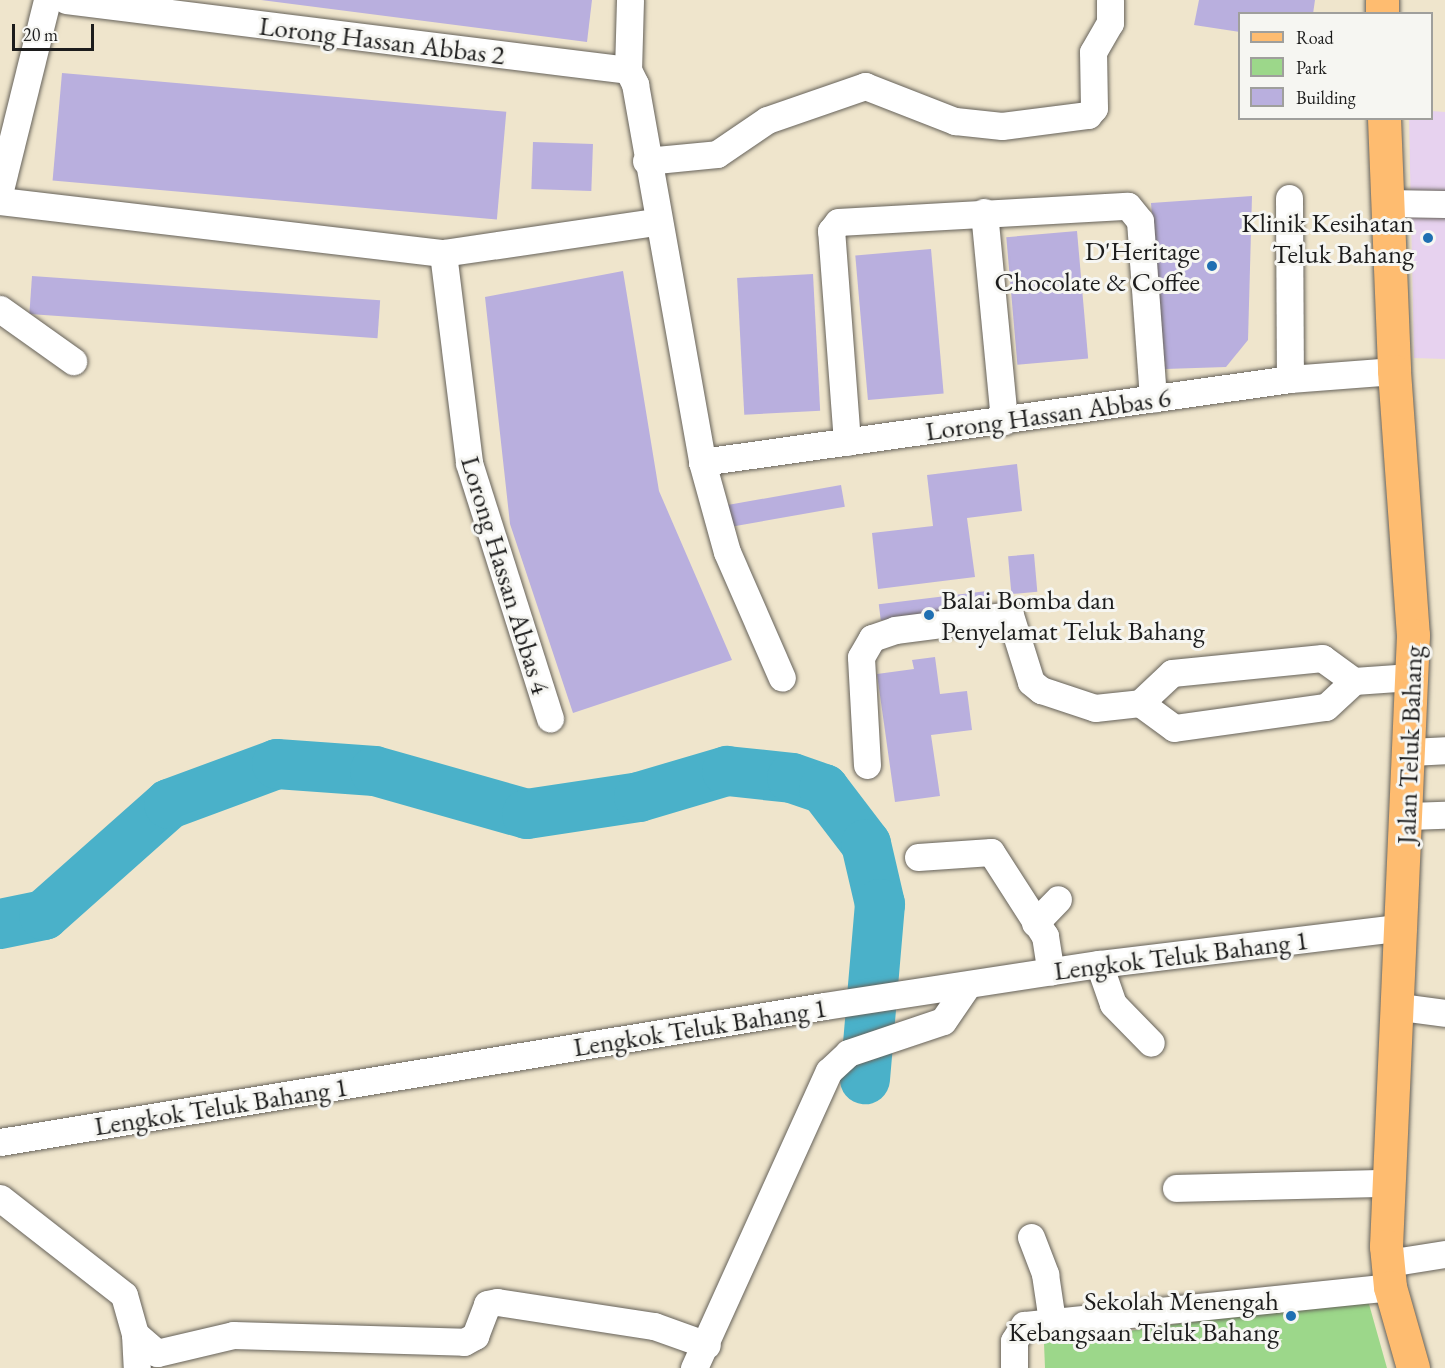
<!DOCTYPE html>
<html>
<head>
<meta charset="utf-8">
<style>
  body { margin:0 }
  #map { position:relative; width:1445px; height:1368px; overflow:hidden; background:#efe5cc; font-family:"EB Garamond",serif }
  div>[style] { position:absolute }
  .built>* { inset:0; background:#e7d2ef }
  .green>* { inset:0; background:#9cd78a }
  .river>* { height:50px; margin:-25px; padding:0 25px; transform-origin:25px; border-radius:25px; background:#4ab1c9 }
  .building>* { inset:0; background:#b9afde; transform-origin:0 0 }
  .roads { filter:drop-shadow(0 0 2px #66625a) drop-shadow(0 0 2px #66625a) }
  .minor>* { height:27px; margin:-13.5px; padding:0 13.5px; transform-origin:13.5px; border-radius:13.5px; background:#fff }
  .major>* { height:33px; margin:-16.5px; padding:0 16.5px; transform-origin:16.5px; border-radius:16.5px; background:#febc70 }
  .dots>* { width:16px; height:16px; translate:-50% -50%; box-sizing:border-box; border:3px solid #f6f6f2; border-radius:50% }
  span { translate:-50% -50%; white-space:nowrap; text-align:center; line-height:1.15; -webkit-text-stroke:6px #f6f6f2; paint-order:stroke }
  .street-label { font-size:27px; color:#1c1c1c }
  .poi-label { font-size:27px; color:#1c1c1c }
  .right { translate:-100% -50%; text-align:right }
  .left { translate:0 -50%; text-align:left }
  .legend { position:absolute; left:1238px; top:12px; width:195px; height:108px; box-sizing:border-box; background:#f6f6f2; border:2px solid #9f9f9c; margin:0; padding:8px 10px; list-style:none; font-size:18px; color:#1c1c1c }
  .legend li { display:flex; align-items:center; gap:12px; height:30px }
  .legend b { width:30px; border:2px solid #9f9f9c }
  .scale { position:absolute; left:12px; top:24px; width:82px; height:27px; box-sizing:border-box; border:3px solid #1c1c1c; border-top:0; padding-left:8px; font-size:18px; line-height:21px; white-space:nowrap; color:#1c1c1c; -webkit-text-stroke:4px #f6f6f2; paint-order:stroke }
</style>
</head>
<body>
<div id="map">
  <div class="built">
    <i style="clip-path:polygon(1432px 111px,1445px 112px,1445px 359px,1414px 358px,1409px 119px,1432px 118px)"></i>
  </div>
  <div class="green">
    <i style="clip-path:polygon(1367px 1297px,1387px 1368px,1045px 1368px,1044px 1343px)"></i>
  </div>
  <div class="river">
    <i style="left:0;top:924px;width:45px;rotate:-11.6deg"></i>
    <i style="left:44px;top:915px;width:167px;rotate:-41.6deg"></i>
    <i style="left:169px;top:804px;width:115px;rotate:-20.3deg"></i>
    <i style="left:277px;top:764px;width:98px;rotate:4.1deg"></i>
    <i style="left:375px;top:771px;width:158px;rotate:15.8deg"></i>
    <i style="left:527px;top:814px;width:113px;rotate:-8.6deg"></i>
    <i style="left:639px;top:797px;width:92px;rotate:-16.5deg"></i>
    <i style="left:727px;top:771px;width:65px;rotate:6.1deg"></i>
    <i style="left:792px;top:778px;width:34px;rotate:19deg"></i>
    <i style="left:824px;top:789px;width:69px;rotate:52.6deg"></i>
    <i style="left:866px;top:844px;width:62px;rotate:76.9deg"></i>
    <i style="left:880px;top:904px;width:176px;rotate:94.9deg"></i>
  </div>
  <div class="building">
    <i style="clip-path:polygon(261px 0,592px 0,587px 42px)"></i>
    <i style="clip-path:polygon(1199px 0,1315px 0,1313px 14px,1240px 14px,1240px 32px,1194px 25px)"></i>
    <i style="left:62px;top:73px;width:446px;height:108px;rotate:5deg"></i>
    <i style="left:533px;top:142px;width:60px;height:47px;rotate:2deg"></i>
    <i style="clip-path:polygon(1252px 196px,1248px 340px,1226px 367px,1165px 369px,1151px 203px)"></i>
    <i style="left:1077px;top:231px;width:128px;height:71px;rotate:85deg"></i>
    <i style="left:931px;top:249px;width:145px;height:76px;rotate:85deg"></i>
    <i style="clip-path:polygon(623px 271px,659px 491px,732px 660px,573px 713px,510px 524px,485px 297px)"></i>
    <i style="left:813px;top:274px;width:137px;height:76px;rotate:87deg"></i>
    <i style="left:32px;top:276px;width:349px;height:38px;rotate:4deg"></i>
    <i style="clip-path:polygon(1017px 464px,1022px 511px,967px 518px,975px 577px,878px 589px,872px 533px,933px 526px,927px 475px)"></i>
    <i style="left:841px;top:485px;width:22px;height:118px;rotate:80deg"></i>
    <i style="left:1034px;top:554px;width:38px;height:26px;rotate:85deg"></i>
    <i style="left:987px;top:591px;width:16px;height:109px;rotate:83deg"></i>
    <i style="clip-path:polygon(935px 657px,940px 694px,967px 691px,972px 730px,931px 735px,940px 796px,895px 802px,877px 674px,914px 669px,912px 660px)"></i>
  </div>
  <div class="roads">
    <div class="minor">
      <i style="left:66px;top:0;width:566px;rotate:7.1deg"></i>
      <i style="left:630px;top:0;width:70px;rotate:91.6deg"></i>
      <i style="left:628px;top:70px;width:16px;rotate:63deg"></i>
      <i style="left:635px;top:84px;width:384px;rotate:79.9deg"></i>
      <i style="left:702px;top:462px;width:93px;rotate:74.5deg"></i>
      <i style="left:727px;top:552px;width:137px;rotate:66.4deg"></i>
      <i style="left:646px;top:161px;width:71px;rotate:-5.6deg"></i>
      <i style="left:717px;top:154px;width:60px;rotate:-34.2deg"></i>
      <i style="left:767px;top:120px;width:104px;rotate:-19.1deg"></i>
      <i style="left:865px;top:86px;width:97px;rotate:21.3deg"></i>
      <i style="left:955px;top:121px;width:47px;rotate:6.1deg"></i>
      <i style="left:1002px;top:126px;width:87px;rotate:-7.3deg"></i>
      <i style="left:1088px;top:115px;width:9px;rotate:-49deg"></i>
      <i style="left:1094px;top:108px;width:56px;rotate:-91deg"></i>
      <i style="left:1093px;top:52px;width:34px;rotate:-60deg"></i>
      <i style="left:1110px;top:23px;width:23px;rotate:-90deg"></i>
      <i style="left:0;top:190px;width:196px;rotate:-76.1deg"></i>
      <i style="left:1289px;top:198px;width:181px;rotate:89.7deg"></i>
      <i style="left:0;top:201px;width:446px;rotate:6.7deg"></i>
      <i style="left:443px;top:253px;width:215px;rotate:-8.3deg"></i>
      <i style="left:1386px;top:203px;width:59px;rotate:1deg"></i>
      <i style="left:984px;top:212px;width:210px;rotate:84.5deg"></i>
      <i style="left:443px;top:253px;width:212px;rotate:82.9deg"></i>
      <i style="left:469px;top:463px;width:268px;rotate:72.4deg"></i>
      <i style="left:0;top:309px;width:90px;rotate:35.5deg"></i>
      <i style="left:847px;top:442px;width:212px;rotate:-94.3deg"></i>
      <i style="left:831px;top:231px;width:11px;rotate:-52deg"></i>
      <i style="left:838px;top:222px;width:290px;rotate:-3.2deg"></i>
      <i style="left:1128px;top:206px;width:19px;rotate:51deg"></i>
      <i style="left:1140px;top:221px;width:178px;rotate:85.8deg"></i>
      <i style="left:702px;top:462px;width:594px;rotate:-8.03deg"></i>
      <i style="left:1290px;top:379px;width:104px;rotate:-4.4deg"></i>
      <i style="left:1140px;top:703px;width:42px;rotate:36.3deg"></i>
      <i style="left:1174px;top:728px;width:153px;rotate:-7.9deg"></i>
      <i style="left:1326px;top:707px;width:38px;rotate:-43deg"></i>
      <i style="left:1354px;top:681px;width:57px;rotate:-4deg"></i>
      <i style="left:1410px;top:752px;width:35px;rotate:-3deg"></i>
      <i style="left:867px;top:765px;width:108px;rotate:-93.2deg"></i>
      <i style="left:861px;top:657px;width:22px;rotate:-60deg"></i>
      <i style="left:872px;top:638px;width:24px;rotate:-19deg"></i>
      <i style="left:895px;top:630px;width:116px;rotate:-7.4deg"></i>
      <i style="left:1010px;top:615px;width:70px;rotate:72.6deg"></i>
      <i style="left:1031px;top:682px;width:13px;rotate:39deg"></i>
      <i style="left:1041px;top:690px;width:57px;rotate:18.4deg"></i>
      <i style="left:1095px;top:708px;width:45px;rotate:-6.3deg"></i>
      <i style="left:1140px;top:703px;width:44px;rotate:-43.2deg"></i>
      <i style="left:1172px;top:673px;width:151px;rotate:-5.7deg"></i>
      <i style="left:1322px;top:658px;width:39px;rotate:36deg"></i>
      <i style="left:1408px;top:816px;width:37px;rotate:-2deg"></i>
      <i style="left:918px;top:857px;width:73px;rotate:-3.9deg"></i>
      <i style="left:991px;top:852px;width:100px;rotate:57.3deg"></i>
      <i style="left:1045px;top:936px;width:36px;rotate:81deg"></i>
      <i style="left:1035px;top:923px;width:33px;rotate:-46deg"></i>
      <i style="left:1099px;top:964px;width:42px;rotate:70.7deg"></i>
      <i style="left:1113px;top:1004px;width:54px;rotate:45.7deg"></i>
      <i style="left:1400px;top:1007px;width:45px;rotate:7.6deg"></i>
      <i style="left:0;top:1142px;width:835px;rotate:-9.37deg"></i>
      <i style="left:824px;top:1006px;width:278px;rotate:-8.7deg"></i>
      <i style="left:1099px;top:964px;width:306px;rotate:-6.9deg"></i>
      <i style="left:1176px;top:1188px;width:210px;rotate:-1.4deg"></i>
      <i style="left:0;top:1198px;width:157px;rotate:38deg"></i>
      <i style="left:124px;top:1295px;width:41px;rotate:74.2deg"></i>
      <i style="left:135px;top:1334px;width:34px;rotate:87deg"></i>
      <i style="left:1031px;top:1237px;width:40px;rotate:69deg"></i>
      <i style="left:1045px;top:1274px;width:48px;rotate:81.5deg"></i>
      <i style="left:1388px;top:1263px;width:58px;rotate:-9deg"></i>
      <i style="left:135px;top:1334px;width:29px;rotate:41deg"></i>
      <i style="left:157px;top:1353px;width:78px;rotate:-13.3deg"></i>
      <i style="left:233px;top:1335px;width:231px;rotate:1.7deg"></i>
      <i style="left:464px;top:1342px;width:13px;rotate:-29deg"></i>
      <i style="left:475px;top:1336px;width:34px;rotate:-69deg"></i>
      <i style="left:487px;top:1304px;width:10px;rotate:-11deg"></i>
      <i style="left:497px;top:1302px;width:159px;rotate:8.7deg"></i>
      <i style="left:654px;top:1326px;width:56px;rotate:19.7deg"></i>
      <i style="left:694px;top:1368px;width:326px;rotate:-65.6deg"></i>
      <i style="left:829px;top:1071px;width:26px;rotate:-43deg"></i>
      <i style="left:848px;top:1053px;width:100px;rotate:-18.6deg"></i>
      <i style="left:943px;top:1021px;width:42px;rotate:-55.6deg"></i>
      <i style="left:1014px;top:1368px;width:27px;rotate:-90deg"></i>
      <i style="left:1014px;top:1341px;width:19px;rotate:-58deg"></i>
      <i style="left:1024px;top:1325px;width:368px;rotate:-5.9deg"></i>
    </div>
    <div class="major">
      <i style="left:1382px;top:0;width:14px;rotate:90deg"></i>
      <i style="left:1384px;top:118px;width:253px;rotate:87.7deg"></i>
      <i style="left:1394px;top:371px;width:265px;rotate:85.9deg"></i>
      <i style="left:1413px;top:635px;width:612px;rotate:92.53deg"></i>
      <i style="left:1386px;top:1246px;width:41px;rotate:84.4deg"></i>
      <i style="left:1390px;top:1287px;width:84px;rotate:74.1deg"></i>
    </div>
  </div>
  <div class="dots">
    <i style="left:1428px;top:238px;background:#1f6fb2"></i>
    <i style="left:1212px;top:266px;background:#1f6fb2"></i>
    <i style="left:929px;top:615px;background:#1f6fb2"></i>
    <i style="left:1291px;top:1316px;background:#1f6fb2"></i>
  </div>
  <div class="street-label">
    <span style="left:382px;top:40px;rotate:7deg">Lorong Hassan Abbas 2</span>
    <span style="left:1048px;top:414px;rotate:-8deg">Lorong Hassan Abbas 6</span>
    <span style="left:506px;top:575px;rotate:73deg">Lorong Hassan Abbas 4</span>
    <span style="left:1409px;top:745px;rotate:-88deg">Jalan Teluk Bahang</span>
    <span style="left:1181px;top:955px;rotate:-7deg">Lengkok Teluk Bahang 1</span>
    <span style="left:700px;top:1027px;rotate:-9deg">Lengkok Teluk Bahang 1</span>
    <span style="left:221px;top:1106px;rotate:-9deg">Lengkok Teluk Bahang 1</span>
  </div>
  <div class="poi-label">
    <span class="right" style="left:1414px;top:238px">Klinik Kesihatan<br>Teluk Bahang</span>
    <span class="right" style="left:1200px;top:266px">D'Heritage<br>Chocolate &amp; Coffee</span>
    <span class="left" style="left:941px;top:615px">Balai Bomba dan<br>Penyelamat Teluk Bahang</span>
    <span class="right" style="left:1279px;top:1316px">Sekolah Menengah<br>Kebangsaan Teluk Bahang</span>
  </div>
  <ul class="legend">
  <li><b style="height:8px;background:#febc70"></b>Road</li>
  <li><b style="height:16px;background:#9cd78a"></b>Park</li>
  <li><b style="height:16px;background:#b9afde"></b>Building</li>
  </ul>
  <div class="scale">20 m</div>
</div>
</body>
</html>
